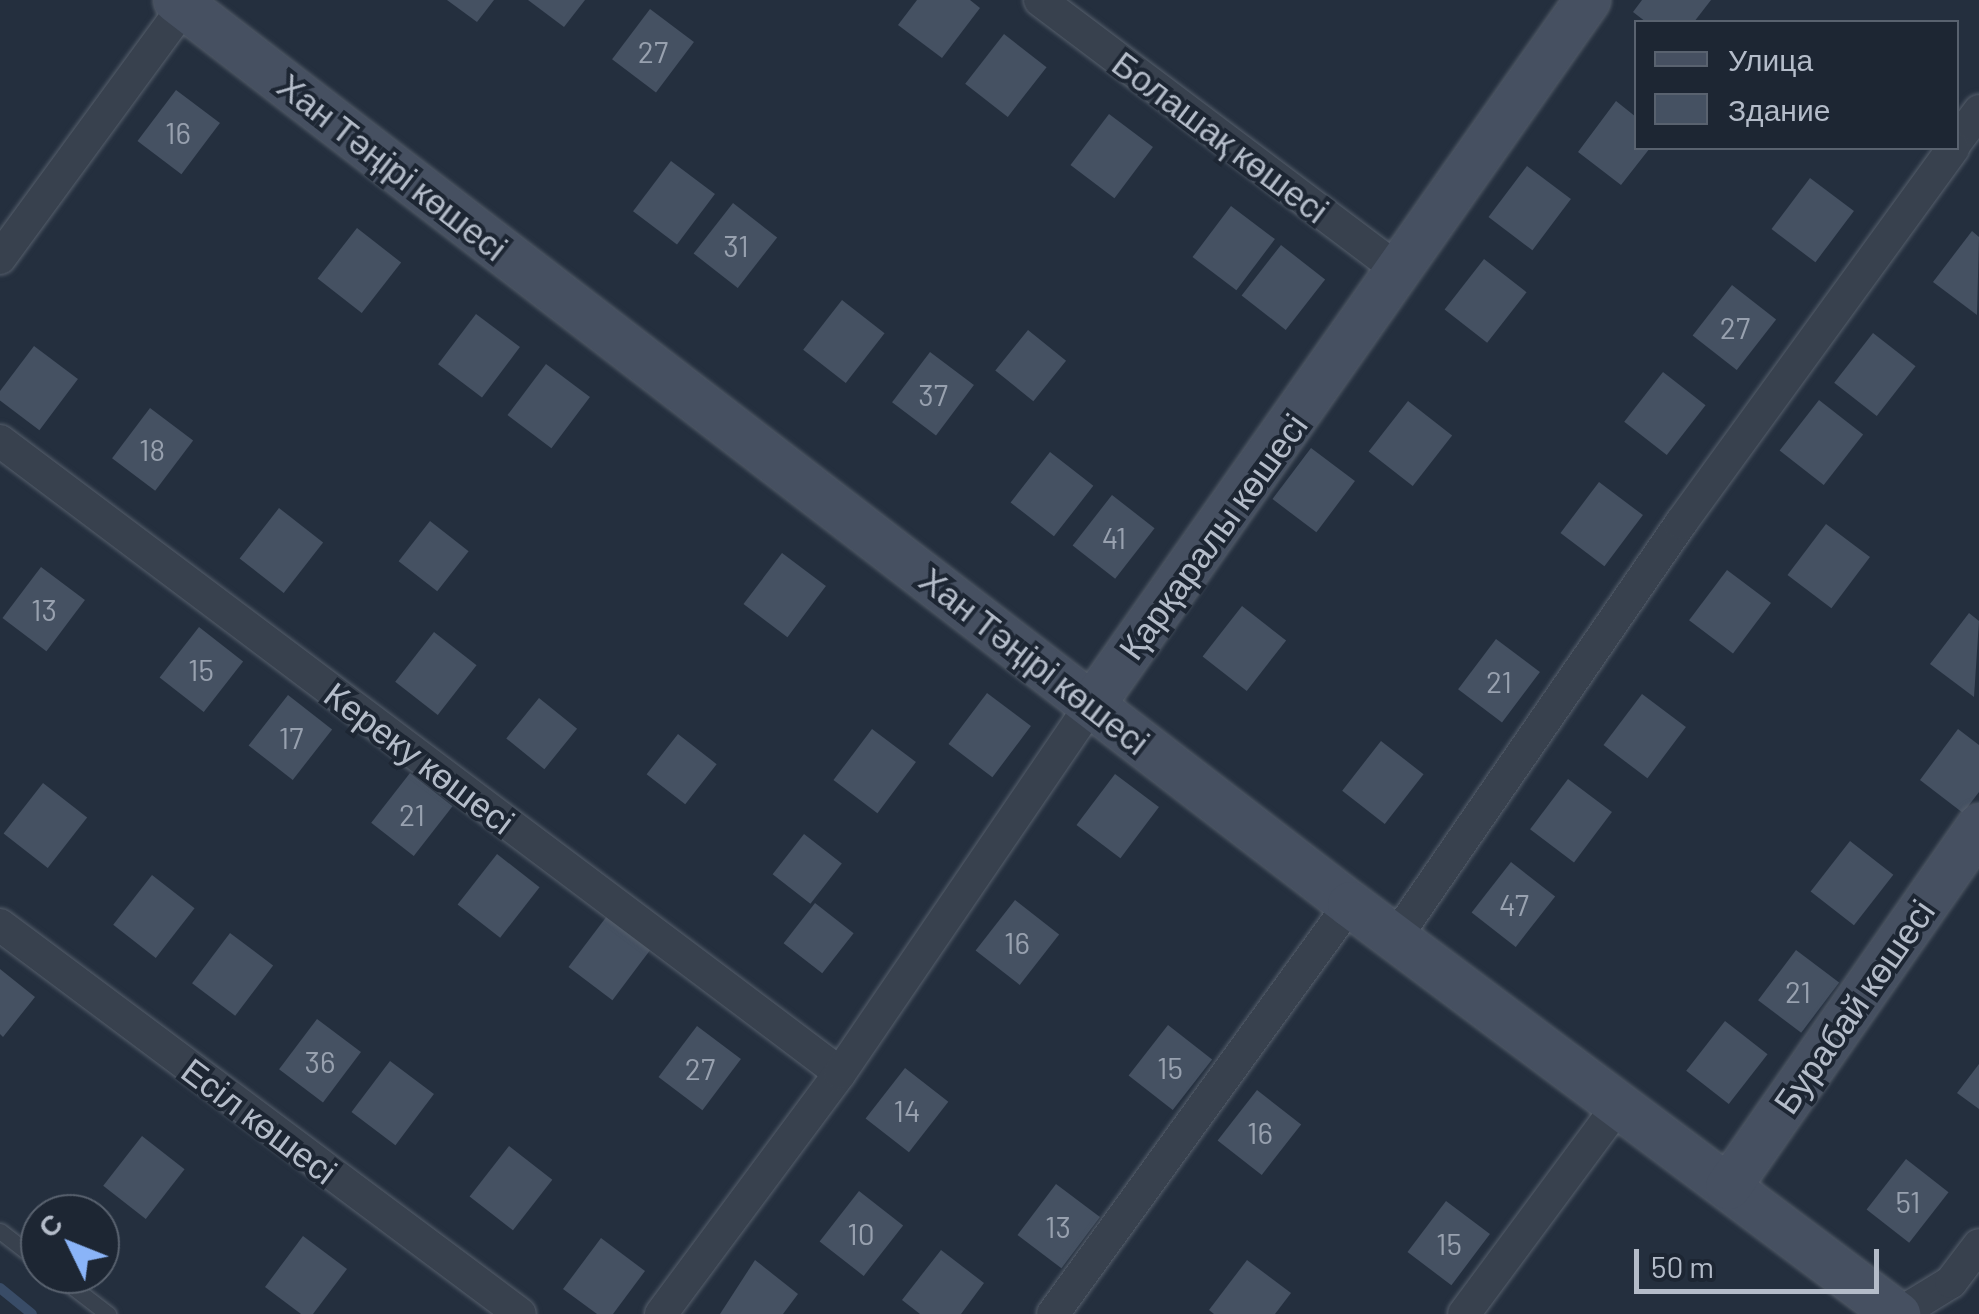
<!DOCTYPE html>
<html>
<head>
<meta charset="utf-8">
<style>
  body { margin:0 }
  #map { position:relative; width:1979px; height:1314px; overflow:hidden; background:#242f3e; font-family:Barlow,sans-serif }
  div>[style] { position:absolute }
  .stream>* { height:10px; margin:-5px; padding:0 5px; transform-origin:5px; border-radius:5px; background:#394c67 }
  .building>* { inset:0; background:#455162; transform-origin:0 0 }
  .roads { filter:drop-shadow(0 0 2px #565f6c) drop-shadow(0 0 2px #565f6c) }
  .lane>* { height:15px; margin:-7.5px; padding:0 7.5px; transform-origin:7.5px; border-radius:7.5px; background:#38414e }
  .street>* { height:32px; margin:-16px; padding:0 16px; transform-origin:16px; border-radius:16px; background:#38414e }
  .secondary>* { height:45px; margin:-22.5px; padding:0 22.5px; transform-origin:22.5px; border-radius:22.5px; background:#465061 }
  span { translate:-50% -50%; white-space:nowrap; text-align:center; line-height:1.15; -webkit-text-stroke:8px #1d2633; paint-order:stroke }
  .number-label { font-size:30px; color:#98a1af }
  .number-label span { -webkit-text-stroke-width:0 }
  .street-label { font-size:35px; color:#b4bcc9 }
  .legend { position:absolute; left:1634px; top:20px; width:325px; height:130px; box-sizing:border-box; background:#1d2633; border:2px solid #59626f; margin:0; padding:12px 18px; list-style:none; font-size:30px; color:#b4bcc9 }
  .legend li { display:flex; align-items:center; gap:20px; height:50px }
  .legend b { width:50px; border:2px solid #59626f }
  .north { position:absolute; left:20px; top:1194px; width:100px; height:100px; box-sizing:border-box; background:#1d2633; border:2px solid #59626f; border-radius:50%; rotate:313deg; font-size:28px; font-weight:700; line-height:40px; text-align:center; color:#b4bcc9 }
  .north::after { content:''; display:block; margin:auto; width:35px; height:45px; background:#8ab4f8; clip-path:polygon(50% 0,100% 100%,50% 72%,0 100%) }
  .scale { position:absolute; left:1634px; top:1249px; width:245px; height:45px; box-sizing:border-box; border:5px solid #b4bcc9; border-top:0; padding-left:12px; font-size:30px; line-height:35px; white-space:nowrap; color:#b4bcc9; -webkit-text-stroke:8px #1d2633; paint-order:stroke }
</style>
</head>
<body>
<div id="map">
  <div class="stream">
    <i style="left:0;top:1288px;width:41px;rotate:39.1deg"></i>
  </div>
  <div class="building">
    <i style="clip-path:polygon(447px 0,494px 0,477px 22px)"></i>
    <i style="clip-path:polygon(528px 0,585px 0,564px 27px)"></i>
    <i style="clip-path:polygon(917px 0,970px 0,980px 8px,942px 58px,898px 25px)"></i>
    <i style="clip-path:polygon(1642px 0,1711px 0,1694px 22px,1646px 22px,1633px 12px)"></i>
    <i style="left:650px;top:9px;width:55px;height:63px;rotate:37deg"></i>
    <i style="left:1004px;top:34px;width:54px;height:63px;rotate:38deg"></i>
    <i style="left:176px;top:90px;width:55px;height:64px;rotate:37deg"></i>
    <i style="clip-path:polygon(1616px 101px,1636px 117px,1636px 148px,1650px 148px,1621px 185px,1578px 152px)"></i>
    <i style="left:1109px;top:114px;width:55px;height:64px;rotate:37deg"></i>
    <i style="left:671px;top:161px;width:55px;height:63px;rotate:37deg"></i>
    <i style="left:1527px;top:166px;width:55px;height:64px;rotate:37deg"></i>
    <i style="left:1810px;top:178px;width:55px;height:64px;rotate:37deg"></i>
    <i style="left:733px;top:203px;width:56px;height:64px;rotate:38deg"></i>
    <i style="left:1231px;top:206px;width:55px;height:64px;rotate:37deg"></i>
    <i style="left:357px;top:228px;width:56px;height:64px;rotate:38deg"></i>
    <i style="clip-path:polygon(1972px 231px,1979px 237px,1977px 315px,1933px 282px)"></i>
    <i style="left:1281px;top:245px;width:56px;height:64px;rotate:38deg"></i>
    <i style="left:1484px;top:259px;width:54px;height:64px;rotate:38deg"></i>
    <i style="left:1732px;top:285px;width:56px;height:64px;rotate:38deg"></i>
    <i style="left:842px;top:300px;width:54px;height:63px;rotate:38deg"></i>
    <i style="left:476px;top:314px;width:55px;height:63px;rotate:37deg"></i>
    <i style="left:1028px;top:330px;width:49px;height:52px;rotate:39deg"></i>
    <i style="left:1873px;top:333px;width:54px;height:63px;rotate:38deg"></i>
    <i style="left:34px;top:346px;width:55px;height:64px;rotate:37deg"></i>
    <i style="left:930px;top:352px;width:55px;height:63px;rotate:37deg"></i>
    <i style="left:546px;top:364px;width:55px;height:64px;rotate:37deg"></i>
    <i style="left:1663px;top:372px;width:54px;height:63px;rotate:38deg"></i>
    <i style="left:1819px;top:400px;width:56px;height:64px;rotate:38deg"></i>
    <i style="left:1408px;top:401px;width:56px;height:64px;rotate:38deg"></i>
    <i style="left:150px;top:408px;width:54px;height:63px;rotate:37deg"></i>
    <i style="left:1311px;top:448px;width:55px;height:64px;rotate:37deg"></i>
    <i style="left:1050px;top:452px;width:55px;height:64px;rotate:38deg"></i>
    <i style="left:1599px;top:482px;width:55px;height:64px;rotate:37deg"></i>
    <i style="left:1112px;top:495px;width:54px;height:64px;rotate:38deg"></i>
    <i style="left:279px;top:508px;width:56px;height:64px;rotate:38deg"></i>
    <i style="left:430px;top:521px;width:49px;height:51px;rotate:38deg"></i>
    <i style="left:1826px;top:524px;width:55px;height:64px;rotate:37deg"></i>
    <i style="left:782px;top:553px;width:55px;height:64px;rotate:37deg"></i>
    <i style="left:41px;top:567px;width:55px;height:64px;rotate:37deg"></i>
    <i style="left:1727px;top:570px;width:55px;height:63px;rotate:37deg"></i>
    <i style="left:1242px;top:606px;width:56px;height:64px;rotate:38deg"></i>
    <i style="clip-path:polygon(1969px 613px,1979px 621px,1974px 697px,1930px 664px)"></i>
    <i style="left:199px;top:627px;width:56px;height:64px;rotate:38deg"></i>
    <i style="left:434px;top:632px;width:54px;height:63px;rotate:38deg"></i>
    <i style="left:1496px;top:639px;width:55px;height:63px;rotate:37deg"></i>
    <i style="left:987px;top:693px;width:55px;height:64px;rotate:37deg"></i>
    <i style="left:1642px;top:694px;width:55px;height:64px;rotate:37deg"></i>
    <i style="left:288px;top:695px;width:56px;height:64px;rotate:38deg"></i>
    <i style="left:539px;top:698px;width:49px;height:52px;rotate:39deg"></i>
    <i style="left:872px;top:729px;width:55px;height:64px;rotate:37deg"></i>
    <i style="clip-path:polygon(1958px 729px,1979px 745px,1979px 792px,1963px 813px,1920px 780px)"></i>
    <i style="left:678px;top:734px;width:49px;height:51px;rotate:38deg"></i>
    <i style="left:1381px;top:741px;width:54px;height:63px;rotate:38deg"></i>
    <i style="left:410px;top:773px;width:54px;height:63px;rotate:38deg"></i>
    <i style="left:1115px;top:774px;width:55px;height:64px;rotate:37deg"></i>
    <i style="left:1568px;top:779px;width:55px;height:63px;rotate:37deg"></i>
    <i style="left:43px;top:783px;width:56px;height:64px;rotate:38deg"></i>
    <i style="left:804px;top:834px;width:48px;height:51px;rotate:38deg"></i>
    <i style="left:1850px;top:841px;width:55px;height:64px;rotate:38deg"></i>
    <i style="left:497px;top:854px;width:54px;height:64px;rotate:38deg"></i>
    <i style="left:1511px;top:862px;width:56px;height:64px;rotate:38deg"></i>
    <i style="left:152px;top:875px;width:54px;height:63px;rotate:38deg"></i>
    <i style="left:1015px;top:900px;width:56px;height:64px;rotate:38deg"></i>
    <i style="left:815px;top:903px;width:49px;height:51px;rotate:38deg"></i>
    <i style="left:607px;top:916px;width:55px;height:64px;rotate:37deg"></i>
    <i style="left:230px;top:933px;width:54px;height:63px;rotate:37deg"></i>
    <i style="left:1796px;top:950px;width:54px;height:63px;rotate:37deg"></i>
    <i style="clip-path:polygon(0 969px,35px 997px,3px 1037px,0 1034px)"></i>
    <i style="left:317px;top:1019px;width:55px;height:63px;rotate:37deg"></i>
    <i style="left:1725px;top:1021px;width:54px;height:63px;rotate:38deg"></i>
    <i style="left:1168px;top:1025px;width:56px;height:64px;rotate:38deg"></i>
    <i style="left:697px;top:1026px;width:55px;height:64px;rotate:37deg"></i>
    <i style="left:390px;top:1061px;width:55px;height:64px;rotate:37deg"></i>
    <i style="clip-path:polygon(1979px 1064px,1979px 1109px,1957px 1093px)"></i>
    <i style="left:905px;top:1068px;width:55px;height:64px;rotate:38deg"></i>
    <i style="left:1257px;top:1090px;width:56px;height:64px;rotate:38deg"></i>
    <i style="left:142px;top:1136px;width:54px;height:63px;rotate:38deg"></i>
    <i style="left:509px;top:1146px;width:55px;height:64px;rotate:38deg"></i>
    <i style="left:1906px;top:1159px;width:54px;height:64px;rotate:38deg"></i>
    <i style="left:1056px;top:1184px;width:55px;height:64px;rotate:37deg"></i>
    <i style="left:859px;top:1191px;width:56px;height:64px;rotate:38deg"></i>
    <i style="left:1446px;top:1201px;width:55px;height:64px;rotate:37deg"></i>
    <i style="clip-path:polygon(303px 1236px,347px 1269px,313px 1314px,301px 1314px,265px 1287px)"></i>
    <i style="clip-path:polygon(601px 1238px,645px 1271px,613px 1314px,597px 1314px,563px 1289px)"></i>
    <i style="clip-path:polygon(941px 1250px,984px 1283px,961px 1314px,920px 1314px,902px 1300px)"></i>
    <i style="clip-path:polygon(755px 1260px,798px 1294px,783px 1314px,720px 1314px)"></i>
    <i style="clip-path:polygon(1247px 1260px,1291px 1293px,1275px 1314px,1214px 1314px,1209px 1310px)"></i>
  </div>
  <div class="roads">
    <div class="lane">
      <i style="left:0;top:1231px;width:51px;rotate:37.8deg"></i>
      <i style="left:56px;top:1274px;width:66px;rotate:37.6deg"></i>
    </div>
    <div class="street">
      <i style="left:1040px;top:0;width:452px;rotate:37deg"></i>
      <i style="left:1956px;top:142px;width:39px;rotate:-53deg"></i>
      <i style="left:0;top:258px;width:320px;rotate:-53.8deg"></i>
      <i style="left:0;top:441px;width:1051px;rotate:36.96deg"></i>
      <i style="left:0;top:925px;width:649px;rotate:36.8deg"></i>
      <i style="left:1396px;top:937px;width:503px;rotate:-55.46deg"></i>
      <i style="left:1681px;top:523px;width:463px;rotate:-54deg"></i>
      <i style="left:661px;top:1314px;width:300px;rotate:-53.4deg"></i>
      <i style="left:840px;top:1073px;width:447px;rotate:-55.7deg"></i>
      <i style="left:1053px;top:1314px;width:506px;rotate:-54.08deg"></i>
      <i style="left:1464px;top:1314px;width:259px;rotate:-53.5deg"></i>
      <i style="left:1899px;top:1314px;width:61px;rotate:-31.6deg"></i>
      <i style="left:1951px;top:1282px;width:46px;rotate:-52.9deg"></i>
    </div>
    <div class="secondary">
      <i style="left:176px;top:0;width:1482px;rotate:37.6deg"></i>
      <i style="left:1350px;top:904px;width:684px;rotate:36.85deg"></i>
      <i style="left:1092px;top:704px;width:861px;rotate:-54.89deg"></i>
      <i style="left:1728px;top:1186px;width:439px;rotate:-55.1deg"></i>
    </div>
  </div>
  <div class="number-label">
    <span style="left:653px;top:51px">27</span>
    <span style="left:178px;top:132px">16</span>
    <span style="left:736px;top:245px">31</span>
    <span style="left:1735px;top:327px">27</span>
    <span style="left:933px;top:394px">37</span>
    <span style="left:152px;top:449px">18</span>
    <span style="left:1114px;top:537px">41</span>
    <span style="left:44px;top:609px">13</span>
    <span style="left:201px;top:669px">15</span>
    <span style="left:1499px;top:681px">21</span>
    <span style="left:291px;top:737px">17</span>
    <span style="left:412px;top:814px">21</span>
    <span style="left:1514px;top:904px">47</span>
    <span style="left:1017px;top:942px">16</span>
    <span style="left:1798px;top:991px">21</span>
    <span style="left:320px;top:1061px">36</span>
    <span style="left:1170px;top:1067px">15</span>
    <span style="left:700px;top:1068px">27</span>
    <span style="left:907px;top:1110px">14</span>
    <span style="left:1260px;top:1132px">16</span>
    <span style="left:1908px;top:1201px">51</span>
    <span style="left:1058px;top:1226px">13</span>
    <span style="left:861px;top:1233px">10</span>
    <span style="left:1449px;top:1243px">15</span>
  </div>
  <div class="street-label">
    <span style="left:1221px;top:136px;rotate:37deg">Болашақ көшесі</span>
    <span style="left:393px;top:166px;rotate:38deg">Хан Тәңірі көшесі</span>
    <span style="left:1212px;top:536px;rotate:-54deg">Қарқаралы көшесі</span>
    <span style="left:1035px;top:660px;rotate:38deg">Хан Тәңірі көшесі</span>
    <span style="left:420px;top:757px;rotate:37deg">Кереку көшесі</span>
    <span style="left:1853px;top:1006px;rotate:-55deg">Бурабай көшесі</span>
    <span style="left:260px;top:1120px;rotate:37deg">Есіл көшесі</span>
  </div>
  <ul class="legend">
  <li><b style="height:12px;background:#465061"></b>Улица</li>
  <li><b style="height:28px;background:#455162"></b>Здание</li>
  </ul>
  <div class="north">С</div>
  <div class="scale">50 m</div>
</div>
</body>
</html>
